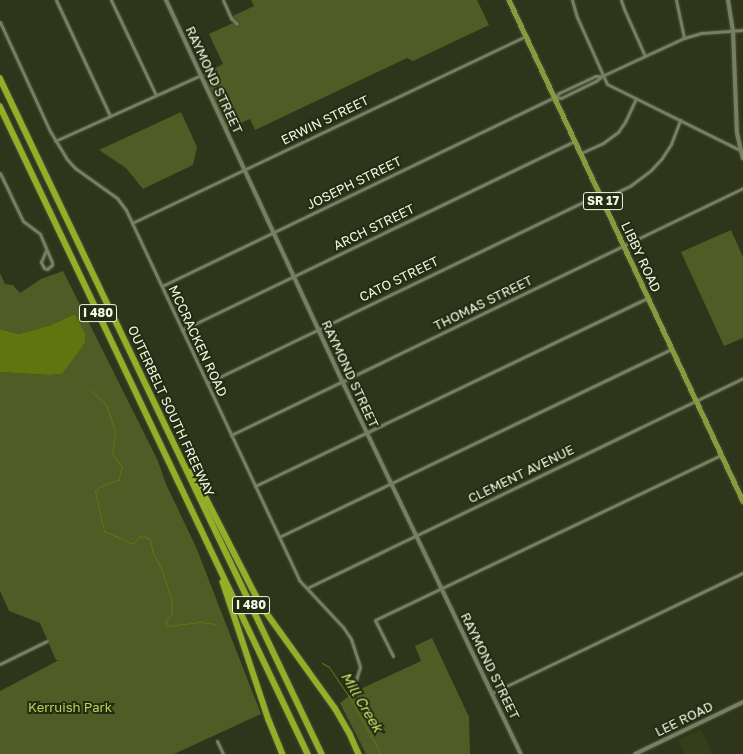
<!DOCTYPE html>
<html>
<head>
<meta charset="utf-8">
<style>
  body { margin:0 }
  #map { position:relative; width:743px; height:754px; overflow:hidden; background:#2e351a; font-family:"Golos Text",sans-serif }
  div>[style] { position:absolute }
  .built>* { inset:0; background:#353d1b }
  .green>* { inset:0; background:#4f5c26 }
  .water>* { inset:0; background:#61750f }
  .stream>* { height:1px; margin:-0.5px; padding:0 0.5px; transform-origin:0.5px; border-radius:0.5px; background:#61750f }
  .roads { filter:drop-shadow(0 0 1px #4b5139) drop-shadow(0 0 1px #4b5139) }
  .street>* { height:3px; margin:-1.5px; padding:0 1.5px; transform-origin:1.5px; border-radius:1.5px; background:#767f61 }
  .secondary>* { height:4px; margin:-2px; padding:0 2px; transform-origin:2px; border-radius:2px; background:#767f61 }
  .primary>* { height:4.5px; margin:-2.25px; padding:0 2.25px; transform-origin:2.25px; border-radius:2.25px; background:#879b3e }
  .highway>* { height:5.5px; margin:-2.75px; padding:0 2.75px; transform-origin:2.75px; border-radius:2.75px; background:#93ae27 }
  span { translate:-50% -50%; white-space:nowrap; text-align:center; line-height:1.15; -webkit-text-stroke:4px #252b10; paint-order:stroke }
  .shield-label span { padding:1px 3px; background:#252b10; border:1px solid; border-radius:3px; -webkit-text-stroke-width:0 }
  .shield-label { font-size:12px; color:#f1f6e6; font-weight:700 }
  .street-label { font-size:13px; color:#f1f6e6 }
  .park-label { font-size:13px; color:#b8d55b }
  .water-label { font-size:14px; color:#ccea71; font-style:italic }
</style>
</head>
<body>
<div id="map">
  <div class="built">
    <i style="clip-path:polygon(701px 729px,712px 754px,685px 754px,678px 740px)"></i>
  </div>
  <div class="green">
    <i style="clip-path:polygon(251px 0,477px 0,489px 25px,413px 61px,407px 58px,255px 130px,250px 119px,226px 130px,201px 75px,223px 64px,209px 34px,235px 22px,231px 17px,254px 6px)"></i>
    <i style="clip-path:polygon(181px 112px,197px 147px,193px 165px,143px 189px,126px 168px,99px 150px)"></i>
    <i style="clip-path:polygon(731px 230px,743px 257px,743px 338px,724px 346px,681px 252px)"></i>
    <i style="clip-path:polygon(63px 271px,158px 461px,166px 484px,196px 547px,261px 714px,174px 754px,0 754px,0 691px,59px 660px,56px 660px,40px 623px,9px 611px,0 591px,0 372px,49px 375px,61px 374px,85px 343px,75px 314px,51px 325px,19px 334px,0 329px,0 273px,5px 284px,13px 285px,20px 293px,41px 279px)"></i>
    <i style="clip-path:polygon(432px 638px,469px 717px,470px 754px,366px 754px,340px 703px,354px 692px,421px 661px,415px 646px)"></i>
  </div>
  <div class="water">
    <i style="clip-path:polygon(75px 314px,85px 334px,85px 343px,62px 374px,49px 375px,0 372px,0 329px,19px 334px,51px 325px)"></i>
  </div>
  <div class="stream">
    <i style="left:89px;top:389px;width:23px;rotate:43deg"></i>
    <i style="left:106px;top:405px;width:12px;rotate:70deg"></i>
    <i style="left:110px;top:416px;width:16px;rotate:72deg"></i>
    <i style="left:115px;top:431px;width:23px;rotate:97deg"></i>
    <i style="left:112px;top:454px;width:16px;rotate:52deg"></i>
    <i style="left:122px;top:467px;width:14px;rotate:107deg"></i>
    <i style="left:118px;top:480px;width:20px;rotate:160deg"></i>
    <i style="left:99px;top:487px;width:6px;rotate:135deg"></i>
    <i style="left:95px;top:491px;width:41px;rotate:77.3deg"></i>
    <i style="left:104px;top:531px;width:30px;rotate:24deg"></i>
    <i style="left:131px;top:543px;width:3px"></i>
    <i style="left:134px;top:543px;width:9px;rotate:-54deg"></i>
    <i style="left:139px;top:536px;width:7px;rotate:8deg"></i>
    <i style="left:146px;top:537px;width:5px;rotate:37deg"></i>
    <i style="left:150px;top:540px;width:13px;rotate:77deg"></i>
    <i style="left:153px;top:553px;width:17px;rotate:62deg"></i>
    <i style="left:161px;top:568px;width:33px;rotate:72deg"></i>
    <i style="left:171px;top:599px;width:14px;rotate:86deg"></i>
    <i style="left:172px;top:613px;width:11px;rotate:128deg"></i>
    <i style="left:165px;top:622px;width:5px;rotate:53deg"></i>
    <i style="left:168px;top:626px;width:32px;rotate:-7deg"></i>
    <i style="left:200px;top:622px;width:16px;rotate:7deg"></i>
    <i style="left:322px;top:663px;width:8px;rotate:30deg"></i>
    <i style="left:329px;top:667px;width:37px;rotate:56deg"></i>
    <i style="left:350px;top:698px;width:64px;rotate:61deg"></i>
  </div>
  <div class="roads">
    <div class="street">
      <i style="left:56px;top:0;width:128px;rotate:65deg"></i>
      <i style="left:111px;top:0;width:105px;rotate:64.7deg"></i>
      <i style="left:223px;top:0;width:20px;rotate:66deg"></i>
      <i style="left:231px;top:18px;width:8px;rotate:45deg"></i>
      <i style="left:572px;top:0;width:18px;rotate:74deg"></i>
      <i style="left:577px;top:17px;width:73px;rotate:65.9deg"></i>
      <i style="left:607px;top:84px;width:148px;rotate:26.4deg"></i>
      <i style="left:621px;top:0;width:9px;rotate:72deg"></i>
      <i style="left:624px;top:9px;width:51px;rotate:65.9deg"></i>
      <i style="left:676px;top:0;width:39px;rotate:78deg"></i>
      <i style="left:0;top:22px;width:120px;rotate:65.4deg"></i>
      <i style="left:50px;top:131px;width:31px;rotate:59deg"></i>
      <i style="left:66px;top:158px;width:13px;rotate:48deg"></i>
      <i style="left:75px;top:168px;width:52px;rotate:35.5deg"></i>
      <i style="left:117px;top:198px;width:15px;rotate:53deg"></i>
      <i style="left:126px;top:210px;width:408px;rotate:64.9deg"></i>
      <i style="left:299px;top:580px;width:64px;rotate:46.9deg"></i>
      <i style="left:343px;top:627px;width:14px;rotate:56deg"></i>
      <i style="left:351px;top:639px;width:29px;rotate:72deg"></i>
      <i style="left:360px;top:667px;width:14px;rotate:107deg"></i>
      <i style="left:555px;top:97px;width:6px;rotate:9deg"></i>
      <i style="left:561px;top:98px;width:39px;rotate:-26deg"></i>
      <i style="left:596px;top:81px;width:8px;rotate:-40deg"></i>
      <i style="left:602px;top:76px;width:90px;rotate:-24.9deg"></i>
      <i style="left:684px;top:38px;width:19px;rotate:-16deg"></i>
      <i style="left:702px;top:33px;width:41px;rotate:-4.2deg"></i>
      <i style="left:55px;top:141px;width:160px;rotate:-24.3deg"></i>
      <i style="left:581px;top:153px;width:24px;rotate:-24deg"></i>
      <i style="left:603px;top:143px;width:19px;rotate:-36deg"></i>
      <i style="left:618px;top:132px;width:12px;rotate:-55deg"></i>
      <i style="left:625px;top:122px;width:26px;rotate:-65deg"></i>
      <i style="left:0;top:173px;width:53px;rotate:64.4deg"></i>
      <i style="left:23px;top:221px;width:21px;rotate:37deg"></i>
      <i style="left:40px;top:234px;width:30px;rotate:67deg"></i>
      <i style="left:52px;top:262px;width:3px;rotate:90deg"></i>
      <i style="left:52px;top:265px;width:6px;rotate:141deg"></i>
      <i style="left:47px;top:269px;width:3px;rotate:-162deg"></i>
      <i style="left:44px;top:268px;width:7px;rotate:-117deg"></i>
      <i style="left:41px;top:262px;width:13px;rotate:-67deg"></i>
      <i style="left:602px;top:199px;width:31px;rotate:-25deg"></i>
      <i style="left:630px;top:186px;width:26px;rotate:-37deg"></i>
      <i style="left:651px;top:170px;width:16px;rotate:-47deg"></i>
      <i style="left:662px;top:158px;width:17px;rotate:-57deg"></i>
      <i style="left:671px;top:144px;width:26px;rotate:-69deg"></i>
      <i style="left:132px;top:223px;width:436px;rotate:-25.4deg"></i>
      <i style="left:162px;top:286px;width:436px;rotate:-25.7deg"></i>
      <i style="left:555px;top:97px;width:6px;rotate:-45deg"></i>
      <i style="left:559px;top:93px;width:40px;rotate:-25deg"></i>
      <i style="left:595px;top:76px;width:7px"></i>
      <i style="left:182px;top:330px;width:436px;rotate:-25.7deg"></i>
      <i style="left:207px;top:383px;width:435px;rotate:-25.7deg"></i>
      <i style="left:231px;top:435px;width:568px;rotate:-25.75deg"></i>
      <i style="left:255px;top:486px;width:436px;rotate:-25.6deg"></i>
      <i style="left:279px;top:537px;width:436px;rotate:-25.6deg"></i>
      <i style="left:307px;top:588px;width:484px;rotate:-25.7deg"></i>
      <i style="left:393px;top:656px;width:40px;rotate:-116.6deg"></i>
      <i style="left:375px;top:620px;width:383px;rotate:-25.5deg"></i>
      <i style="left:0;top:664px;width:52px;rotate:-26.1deg"></i>
      <i style="left:492px;top:693px;width:278px;rotate:-25.6deg"></i>
      <i style="left:217px;top:741px;width:14px;rotate:65deg"></i>
    </div>
    <div class="secondary">
      <i style="left:166px;top:0;width:424px;rotate:65.2deg"></i>
      <i style="left:344px;top:385px;width:409px;rotate:64.4deg"></i>
      <i style="left:728px;top:0;width:30px;rotate:81deg"></i>
      <i style="left:733px;top:30px;width:103px;rotate:87.8deg"></i>
      <i style="left:737px;top:133px;width:26px;rotate:77deg"></i>
      <i style="left:635px;top:754px;width:120px;rotate:-25.7deg"></i>
    </div>
    <div class="primary">
      <i style="left:509px;top:0;width:553px;rotate:64.96deg"></i>
    </div>
    <div class="highway">
      <i style="left:0;top:78px;width:749px;rotate:64.53deg"></i>
      <i style="left:0;top:106px;width:717px;rotate:64.58deg"></i>
      <i style="left:191px;top:472px;width:14px;rotate:56deg"></i>
      <i style="left:199px;top:484px;width:136px;rotate:62.9deg"></i>
      <i style="left:261px;top:605px;width:127px;rotate:54.3deg"></i>
      <i style="left:335px;top:708px;width:30px;rotate:60deg"></i>
      <i style="left:350px;top:734px;width:22px;rotate:66deg"></i>
      <i style="left:223px;top:582px;width:145px;rotate:71.6deg"></i>
      <i style="left:269px;top:720px;width:37px;rotate:68deg"></i>
    </div>
  </div>
  <div class="shield-label">
    <span style="left:603px;top:201px">SR 17</span>
    <span style="left:98px;top:313px">I 480</span>
    <span style="left:251px;top:605px">I 480</span>
  </div>
  <div class="street-label">
    <span style="left:214px;top:80px;rotate:65deg">RAYMOND STREET</span>
    <span style="left:325px;top:120px;rotate:-26deg">ERWIN STREET</span>
    <span style="left:354px;top:183px;rotate:-26deg">JOSEPH STREET</span>
    <span style="left:374px;top:227px;rotate:-26deg">ARCH STREET</span>
    <span style="left:641px;top:257px;rotate:65deg">LIBBY ROAD</span>
    <span style="left:399px;top:279px;rotate:-26deg">CATO STREET</span>
    <span style="left:483px;top:303px;rotate:-26deg">THOMAS STREET</span>
    <span style="left:198px;top:341px;rotate:65deg">MCCRACKEN ROAD</span>
    <span style="left:350px;top:374px;rotate:65deg">RAYMOND STREET</span>
    <span style="left:171px;top:411px;rotate:65deg">OUTERBELT SOUTH FREEWAY</span>
    <span style="left:521px;top:474px;rotate:-26deg">CLEMENT AVENUE</span>
    <span style="left:490px;top:666px;rotate:64deg">RAYMOND STREET</span>
    <span style="left:684px;top:719px;rotate:-26deg">LEE ROAD</span>
  </div>
  <div class="park-label">
    <span style="left:70px;top:707px">Kerruish Park</span>
  </div>
  <div class="water-label">
    <span style="left:362px;top:702px;rotate:59deg">Mill Creek</span>
  </div>
</div>
</body>
</html>
